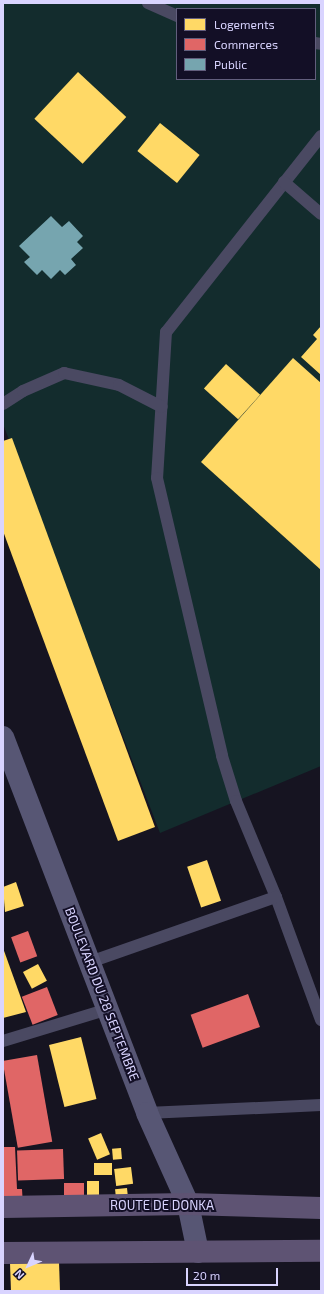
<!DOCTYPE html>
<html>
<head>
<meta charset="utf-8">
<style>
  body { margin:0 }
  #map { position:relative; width:324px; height:1294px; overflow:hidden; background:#161421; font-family:"Exo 2",sans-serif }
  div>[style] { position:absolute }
  .green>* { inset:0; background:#132c2d }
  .homes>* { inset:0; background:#ffd966; transform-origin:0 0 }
  .shops>* { inset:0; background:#e06666; transform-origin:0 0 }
  .public>* { inset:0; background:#76a5af }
  .service>* { height:12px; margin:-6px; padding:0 6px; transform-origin:6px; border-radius:6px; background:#4a4962 }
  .secondary>* { height:22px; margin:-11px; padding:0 11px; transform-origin:11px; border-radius:11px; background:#575674 }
  .primary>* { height:22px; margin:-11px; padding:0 11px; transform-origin:11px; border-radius:11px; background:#5e5373 }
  span { translate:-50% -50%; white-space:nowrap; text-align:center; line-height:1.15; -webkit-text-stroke:4px #130f26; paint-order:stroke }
  .street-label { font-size:13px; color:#d9d4ff }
  .frame { position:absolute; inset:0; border:4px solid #d9d4ff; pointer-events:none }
  .legend { position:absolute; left:176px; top:8px; width:140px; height:72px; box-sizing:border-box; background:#130f26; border:1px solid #625e7d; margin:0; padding:5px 7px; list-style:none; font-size:12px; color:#d9d4ff }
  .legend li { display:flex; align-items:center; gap:8px; height:20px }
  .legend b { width:20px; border:1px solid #625e7d }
  .north { position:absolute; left:8px; top:1246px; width:40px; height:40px; -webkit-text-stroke:3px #130f26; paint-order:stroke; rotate:226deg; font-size:11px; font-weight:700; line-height:16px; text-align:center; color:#d9d4ff }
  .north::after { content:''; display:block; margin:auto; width:14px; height:18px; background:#d9d4ff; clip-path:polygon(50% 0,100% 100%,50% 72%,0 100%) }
  .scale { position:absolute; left:186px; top:1268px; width:92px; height:18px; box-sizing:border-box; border:2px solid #d9d4ff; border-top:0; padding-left:5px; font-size:12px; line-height:14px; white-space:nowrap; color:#d9d4ff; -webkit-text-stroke:3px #130f26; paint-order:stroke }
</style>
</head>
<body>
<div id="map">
  <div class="green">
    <i style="clip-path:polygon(evenodd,3px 3px,321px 3px,321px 766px,160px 833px,3px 424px,3px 3px,177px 9px,315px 9px,315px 79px,177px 79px,177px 9px)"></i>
  </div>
  <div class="homes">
    <i style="left:78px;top:72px;width:66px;height:64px;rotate:43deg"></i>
    <i style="left:160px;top:123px;width:51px;height:36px;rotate:39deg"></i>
    <i style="clip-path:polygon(321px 326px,321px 375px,301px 357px,317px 339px,313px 335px)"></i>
    <i style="clip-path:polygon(293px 358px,321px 383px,321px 570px,201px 462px)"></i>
    <i style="left:226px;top:364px;width:46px;height:33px;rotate:42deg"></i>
    <i style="clip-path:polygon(12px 438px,155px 827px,118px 841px,3px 531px,3px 441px)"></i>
    <i style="left:207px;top:860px;width:43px;height:21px;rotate:71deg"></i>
    <i style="clip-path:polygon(16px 882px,24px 906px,5px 912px,3px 887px)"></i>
    <i style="clip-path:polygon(3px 948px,26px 1012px,3px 1018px)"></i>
    <i style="left:38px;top:964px;width:19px;height:17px;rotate:62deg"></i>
    <i style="left:81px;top:1037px;width:64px;height:33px;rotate:76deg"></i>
    <i style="left:101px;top:1133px;width:23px;height:14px;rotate:67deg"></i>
    <i style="left:121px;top:1148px;width:11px;height:9px;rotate:85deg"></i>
    <i style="left:94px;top:1163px;width:18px;height:12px"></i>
    <i style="left:131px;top:1167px;width:17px;height:17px;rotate:83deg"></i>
    <i style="left:87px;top:1181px;width:12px;height:18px"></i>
    <i style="left:127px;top:1188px;width:9px;height:12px;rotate:84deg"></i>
    <i style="left:59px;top:1262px;width:28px;height:49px;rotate:88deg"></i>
  </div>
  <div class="shops">
    <i style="left:28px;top:931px;width:27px;height:18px;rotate:70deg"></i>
    <i style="left:47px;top:987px;width:30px;height:27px;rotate:69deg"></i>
    <i style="left:248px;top:994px;width:35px;height:61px;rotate:70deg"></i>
    <i style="left:37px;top:1055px;width:88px;height:35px;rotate:80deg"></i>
    <i style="clip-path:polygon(3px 1147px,15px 1147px,17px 1189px,22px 1189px,23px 1206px,3px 1207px)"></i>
    <i style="left:63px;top:1149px;width:30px;height:46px;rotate:88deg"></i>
    <i style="left:64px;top:1183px;width:20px;height:22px"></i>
  </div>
  <div class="public">
    <i style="clip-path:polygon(51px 216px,62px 227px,69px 221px,83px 236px,77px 242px,83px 248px,71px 259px,76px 265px,65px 275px,60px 270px,51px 279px,42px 270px,37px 275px,24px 262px,30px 257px,19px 246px)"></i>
  </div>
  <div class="service">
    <i style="left:148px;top:3px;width:32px;rotate:24deg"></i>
    <i style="left:315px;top:43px;width:6px;rotate:9deg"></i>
    <i style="left:321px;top:136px;width:250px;rotate:128.3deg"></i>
    <i style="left:166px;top:332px;width:146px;rotate:93.5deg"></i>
    <i style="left:157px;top:478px;width:285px;rotate:76.8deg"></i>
    <i style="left:222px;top:756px;width:47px;rotate:72.7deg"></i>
    <i style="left:236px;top:801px;width:104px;rotate:67.4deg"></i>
    <i style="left:276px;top:897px;width:131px;rotate:69.9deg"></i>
    <i style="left:284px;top:182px;width:49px;rotate:40.9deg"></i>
    <i style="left:3px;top:404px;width:24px;rotate:-33deg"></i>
    <i style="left:23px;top:391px;width:45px;rotate:-23.7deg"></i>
    <i style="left:64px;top:373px;width:56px;rotate:12.3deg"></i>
    <i style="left:119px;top:385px;width:48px;rotate:27.1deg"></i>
    <i style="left:90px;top:962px;width:197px;rotate:-19.3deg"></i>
    <i style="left:3px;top:1041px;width:110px;rotate:-16.9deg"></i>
    <i style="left:147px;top:1113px;width:174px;rotate:-2.6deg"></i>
  </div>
  <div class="secondary">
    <i style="left:3px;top:737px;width:403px;rotate:69deg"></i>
    <i style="left:147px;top:1113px;width:100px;rotate:65.7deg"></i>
    <i style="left:188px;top:1204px;width:49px;rotate:78.2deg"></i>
  </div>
  <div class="primary">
    <i style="left:3px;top:1207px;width:185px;rotate:-0.9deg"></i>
    <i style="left:188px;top:1204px;width:133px;rotate:1.7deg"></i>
    <i style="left:3px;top:1253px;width:318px;rotate:-0.4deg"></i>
  </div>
  <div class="street-label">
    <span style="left:102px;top:994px;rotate:69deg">BOULEVARD DU 28 SEPTEMBRE</span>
    <span style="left:162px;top:1205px">ROUTE DE DONKA</span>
  </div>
  <div class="frame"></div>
  <ul class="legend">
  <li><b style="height:11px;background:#ffd966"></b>Logements</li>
  <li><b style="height:11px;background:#e06666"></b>Commerces</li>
  <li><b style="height:11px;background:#76a5af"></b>Public</li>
  </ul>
  <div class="north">N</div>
  <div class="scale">20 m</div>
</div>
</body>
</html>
